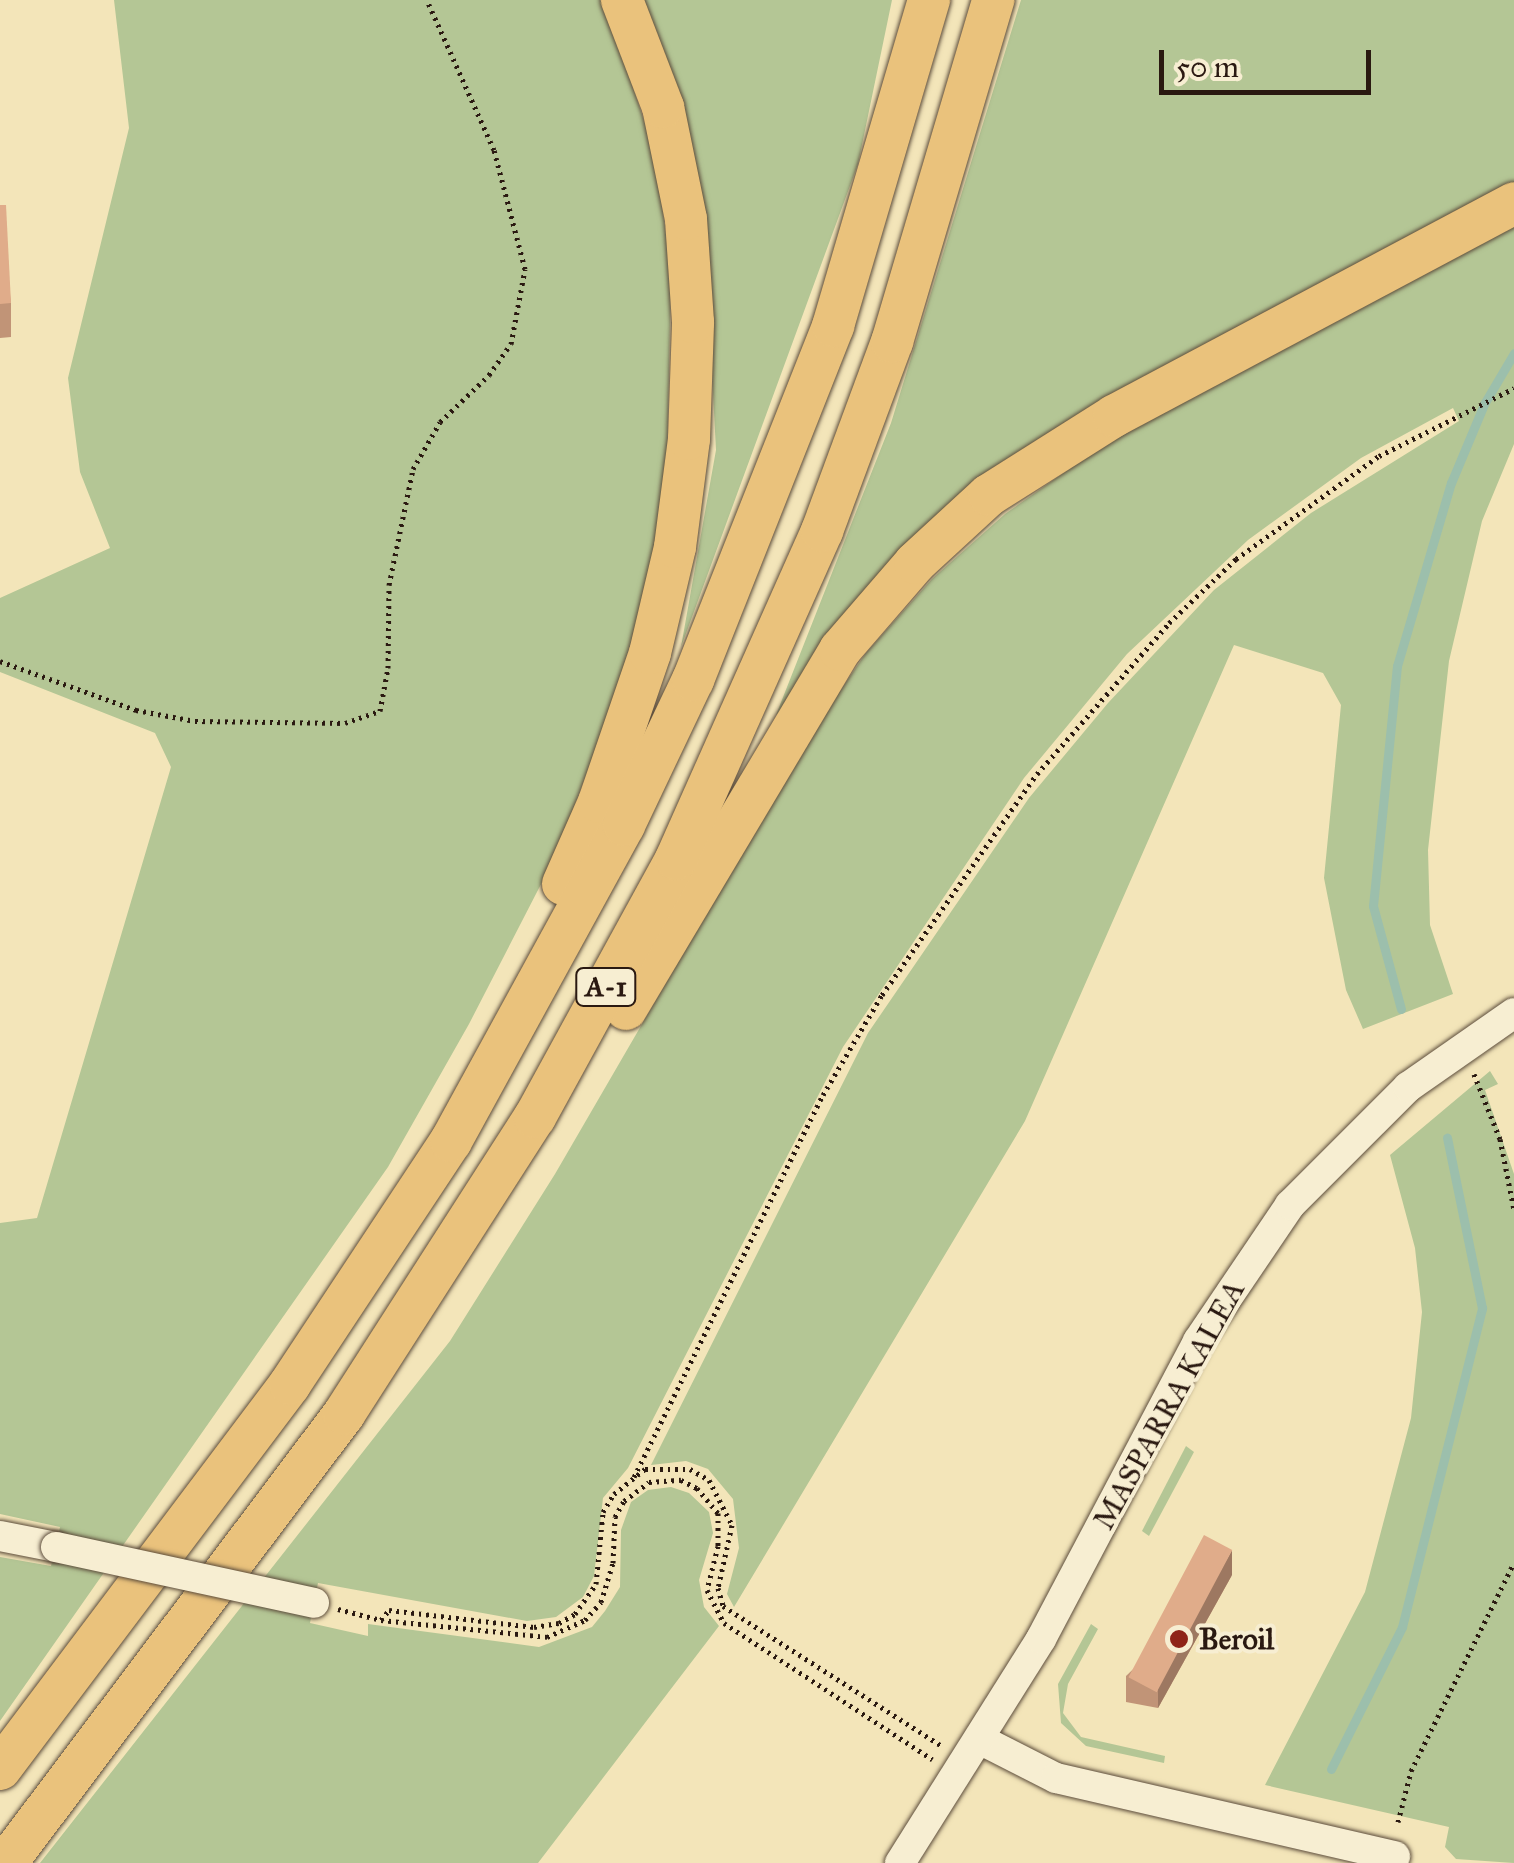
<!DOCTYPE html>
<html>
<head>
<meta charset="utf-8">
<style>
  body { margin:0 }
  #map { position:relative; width:1514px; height:1863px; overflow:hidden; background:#f3e5b9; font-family:"IM FELL Great Primer",serif }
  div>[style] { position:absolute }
  .green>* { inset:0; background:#b4c695 }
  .stream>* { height:9px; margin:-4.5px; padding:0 4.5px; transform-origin:4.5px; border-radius:4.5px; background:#9cbfac }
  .path>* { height:5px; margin-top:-2.5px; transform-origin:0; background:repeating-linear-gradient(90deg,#2a1911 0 2.5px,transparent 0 7.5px) }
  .roads { filter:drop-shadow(0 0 2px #5c4c3b) drop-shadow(0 0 2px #5c4c3b) }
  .minor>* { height:30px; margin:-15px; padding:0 15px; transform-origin:15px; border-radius:15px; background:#f7eed2 }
  .highway>* { height:42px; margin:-21px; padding:0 21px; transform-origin:21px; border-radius:21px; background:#eac27c }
  .bridges { filter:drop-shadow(0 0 2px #5c4c3b) drop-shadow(0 0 2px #5c4c3b) }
  .minor-bridge>* { height:30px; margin:-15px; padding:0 15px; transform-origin:15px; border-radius:15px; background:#f7eed2 }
  .wall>* { inset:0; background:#c19477 }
  .shaded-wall>* { inset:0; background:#9d7861 }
  .building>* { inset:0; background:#e0ac8a; transform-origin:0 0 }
  .dots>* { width:28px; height:28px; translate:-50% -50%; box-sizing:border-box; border:5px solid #f7eed2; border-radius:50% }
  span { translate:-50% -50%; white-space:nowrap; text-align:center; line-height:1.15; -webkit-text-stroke:8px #f7eed2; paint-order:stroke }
  .shield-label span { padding:2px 8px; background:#f7eed2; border:2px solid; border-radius:8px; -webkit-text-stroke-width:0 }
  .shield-label { font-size:28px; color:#2a1911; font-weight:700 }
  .street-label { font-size:30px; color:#2a1911 }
  .poi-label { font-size:30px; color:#2a1911; font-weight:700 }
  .left { translate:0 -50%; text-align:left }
  .scale { position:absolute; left:1159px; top:50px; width:212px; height:45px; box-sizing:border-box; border:5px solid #2a1911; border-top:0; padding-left:12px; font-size:30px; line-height:35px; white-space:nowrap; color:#2a1911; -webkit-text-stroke:8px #f7eed2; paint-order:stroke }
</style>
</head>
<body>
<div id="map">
  <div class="green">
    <i style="clip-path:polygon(114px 0,604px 0,655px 154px,671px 272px,667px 471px,652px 572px,610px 712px,555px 857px,469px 1024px,388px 1167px,0 1721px,0 1557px,51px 1566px,60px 1527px,0 1514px,0 1223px,37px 1218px,171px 767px,155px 733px,0 672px,0 598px,110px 548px,80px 472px,68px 378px,129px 128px)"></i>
    <i style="clip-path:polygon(641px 0,892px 0,858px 164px,681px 647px,716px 450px,705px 240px)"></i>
    <i style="clip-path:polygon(1021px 0,1514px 0,1514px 187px,1081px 424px,776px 715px,891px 423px)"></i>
    <i style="clip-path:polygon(1514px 225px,1514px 444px,1482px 521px,1449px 661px,1428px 850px,1430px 925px,1453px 994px,1363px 1029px,1346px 990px,1324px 878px,1341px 705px,1323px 673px,1234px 645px,1025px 1121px,734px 1607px,727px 1594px,739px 1548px,733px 1499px,708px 1469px,686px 1461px,651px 1465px,868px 1033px,1029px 798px,1108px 703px,1214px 590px,1311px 513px,1459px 421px,1453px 408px,1361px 458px,1248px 540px,1127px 654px,1024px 778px,843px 1047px,628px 1468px,603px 1498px,594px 1576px,583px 1597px,556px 1617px,527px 1621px,318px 1583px,310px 1623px,368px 1636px,368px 1624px,539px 1647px,592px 1627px,605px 1611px,620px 1587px,621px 1530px,631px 1502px,648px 1490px,671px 1487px,689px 1493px,709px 1512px,713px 1533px,699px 1580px,704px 1607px,719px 1626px,538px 1863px,40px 1863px,450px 1341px,555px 1174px,811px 733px,866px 653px,932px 579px,1005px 514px,1108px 442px)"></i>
    <i style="clip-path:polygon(1490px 1071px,1498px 1084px,1485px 1090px,1514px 1174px,1514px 1863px,1456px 1859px,1445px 1847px,1449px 1827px,1265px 1785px,1365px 1592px,1411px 1418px,1422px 1312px,1415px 1248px,1390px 1155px)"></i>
    <i style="clip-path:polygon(1186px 1446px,1194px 1452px,1149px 1536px,1142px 1531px)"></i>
    <i style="clip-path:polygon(1091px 1624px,1098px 1629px,1068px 1684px,1063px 1713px,1081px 1737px,1165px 1756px,1164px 1763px,1086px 1746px,1061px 1723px,1058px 1684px)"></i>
  </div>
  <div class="stream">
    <i style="left:1401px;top:1009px;width:107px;rotate:-105.2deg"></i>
    <i style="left:1373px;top:906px;width:241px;rotate:-84.3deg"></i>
    <i style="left:1397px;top:666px;width:191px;rotate:-73.6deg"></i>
    <i style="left:1451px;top:483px;width:86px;rotate:-67.3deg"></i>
    <i style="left:1484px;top:404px;width:59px;rotate:-59.5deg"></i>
    <i style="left:1331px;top:1769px;width:159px;rotate:-63.4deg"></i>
    <i style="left:1402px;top:1627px;width:329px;rotate:-75.9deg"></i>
    <i style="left:1482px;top:1308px;width:174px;rotate:-101.6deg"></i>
  </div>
  <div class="path">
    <i style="left:0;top:661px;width:145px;rotate:19.8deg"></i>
    <i style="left:136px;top:710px;width:60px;rotate:10.6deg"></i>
    <i style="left:195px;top:721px;width:150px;rotate:0.8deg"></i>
    <i style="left:345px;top:723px;width:37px;rotate:-19deg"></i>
    <i style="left:380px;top:711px;width:44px;rotate:-79.5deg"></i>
    <i style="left:388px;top:668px;width:83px;rotate:-89.3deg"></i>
    <i style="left:389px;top:585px;width:118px;rotate:-78.3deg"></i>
    <i style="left:413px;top:469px;width:54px;rotate:-60.1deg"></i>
    <i style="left:440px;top:422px;width:68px;rotate:-43.8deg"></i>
    <i style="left:489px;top:375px;width:38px;rotate:-55deg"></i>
    <i style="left:511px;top:344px;width:76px;rotate:-79.4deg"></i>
    <i style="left:525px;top:269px;width:123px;rotate:-104.6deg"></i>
    <i style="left:494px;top:150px;width:164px;rotate:-114.1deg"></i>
    <i style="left:1474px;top:1074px;width:70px;rotate:68.2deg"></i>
    <i style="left:1500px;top:1139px;width:72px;rotate:78.8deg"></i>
    <i style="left:634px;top:1477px;width:426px;rotate:-63.7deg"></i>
    <i style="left:823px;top:1095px;width:116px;rotate:-59.5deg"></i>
    <i style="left:882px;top:995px;width:270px;rotate:-55deg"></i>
    <i style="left:1037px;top:774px;width:201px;rotate:-48.8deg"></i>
    <i style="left:1169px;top:623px;width:93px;rotate:-43.7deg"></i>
    <i style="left:1236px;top:559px;width:176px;rotate:-35.8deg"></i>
    <i style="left:1379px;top:456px;width:151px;rotate:-26.7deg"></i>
    <i style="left:338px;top:1609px;width:44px;rotate:14.3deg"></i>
    <i style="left:381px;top:1620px;width:167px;rotate:5.8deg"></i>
    <i style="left:547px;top:1637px;width:42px;rotate:-24.1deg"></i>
    <i style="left:585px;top:1620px;width:24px;rotate:-48deg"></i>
    <i style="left:601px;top:1602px;width:41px;rotate:-72.9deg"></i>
    <i style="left:613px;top:1563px;width:46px;rotate:-87.5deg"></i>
    <i style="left:615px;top:1517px;width:18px;rotate:-61deg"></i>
    <i style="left:624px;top:1501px;width:31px;rotate:-37deg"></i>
    <i style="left:649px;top:1482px;width:32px;rotate:-4deg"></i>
    <i style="left:681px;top:1480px;width:18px;rotate:27deg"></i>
    <i style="left:697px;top:1488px;width:33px;rotate:50deg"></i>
    <i style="left:718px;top:1513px;width:33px;rotate:90deg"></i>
    <i style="left:718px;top:1546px;width:45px;rotate:104deg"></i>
    <i style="left:707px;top:1590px;width:37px;rotate:63deg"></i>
    <i style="left:724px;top:1623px;width:249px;rotate:33.2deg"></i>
    <i style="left:381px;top:1620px;width:13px;rotate:-51deg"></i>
    <i style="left:389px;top:1610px;width:146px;rotate:6.7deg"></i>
    <i style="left:534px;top:1627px;width:25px;rotate:-9deg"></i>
    <i style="left:559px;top:1623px;width:18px;rotate:-29deg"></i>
    <i style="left:575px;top:1614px;width:37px;rotate:-55deg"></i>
    <i style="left:596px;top:1584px;width:72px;rotate:-84.4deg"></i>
    <i style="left:603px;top:1512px;width:21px;rotate:-59deg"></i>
    <i style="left:614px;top:1494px;width:40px;rotate:-39deg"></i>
    <i style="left:645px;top:1469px;width:45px"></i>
    <i style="left:690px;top:1469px;width:22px;rotate:30deg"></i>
    <i style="left:709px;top:1480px;width:51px;rotate:62.9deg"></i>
    <i style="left:732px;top:1525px;width:65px;rotate:102.5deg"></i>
    <i style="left:718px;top:1588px;width:19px;rotate:74deg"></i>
    <i style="left:723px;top:1606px;width:260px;rotate:32.6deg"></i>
    <i style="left:1398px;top:1822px;width:53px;rotate:-75.7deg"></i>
    <i style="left:1411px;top:1771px;width:232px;rotate:-63.7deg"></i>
  </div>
  <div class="roads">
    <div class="minor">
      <i style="left:0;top:1536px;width:57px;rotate:11.1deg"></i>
      <i style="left:981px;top:1740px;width:84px;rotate:26.9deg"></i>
      <i style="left:1056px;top:1778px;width:348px;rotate:13deg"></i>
      <i style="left:900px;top:1863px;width:265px;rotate:-57.8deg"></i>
      <i style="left:1041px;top:1639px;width:337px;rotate:-62.2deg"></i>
      <i style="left:1198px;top:1341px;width:164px;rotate:-55.9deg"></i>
      <i style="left:1290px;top:1205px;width:167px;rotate:-45deg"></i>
      <i style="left:1408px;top:1087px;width:129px;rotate:-34.9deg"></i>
    </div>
    <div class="highway">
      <i style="left:563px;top:884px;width:90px;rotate:-66.3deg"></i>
      <i style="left:599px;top:802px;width:157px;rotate:-71.1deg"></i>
      <i style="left:650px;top:653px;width:109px;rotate:-76.7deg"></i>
      <i style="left:675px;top:547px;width:109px;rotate:-82.6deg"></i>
      <i style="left:689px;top:439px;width:117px;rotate:-88deg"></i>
      <i style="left:693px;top:322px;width:103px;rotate:-93.9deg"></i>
      <i style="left:686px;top:219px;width:114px;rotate:-101.6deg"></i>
      <i style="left:663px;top:107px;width:115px;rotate:-111deg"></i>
      <i style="left:626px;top:1009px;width:418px;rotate:-59.2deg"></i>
      <i style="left:840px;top:650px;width:115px;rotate:-49.2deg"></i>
      <i style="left:915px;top:563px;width:100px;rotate:-42.6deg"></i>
      <i style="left:989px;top:495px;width:148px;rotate:-32.3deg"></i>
      <i style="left:1114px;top:416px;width:453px;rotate:-28deg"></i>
      <i style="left:0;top:1769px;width:482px;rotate:-53deg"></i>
      <i style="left:290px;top:1384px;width:291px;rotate:-56.5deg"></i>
      <i style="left:451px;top:1141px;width:360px;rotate:-61.3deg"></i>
      <i style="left:624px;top:825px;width:161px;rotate:-64.6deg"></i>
      <i style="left:693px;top:680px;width:381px;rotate:-68.4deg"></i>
      <i style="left:833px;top:326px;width:340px;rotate:-73.6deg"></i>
      <i style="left:6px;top:1863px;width:562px;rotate:-53.03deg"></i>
      <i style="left:344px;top:1414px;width:353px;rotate:-57.3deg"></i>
      <i style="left:535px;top:1117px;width:294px;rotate:-61.3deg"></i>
      <i style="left:676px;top:859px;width:359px;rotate:-66deg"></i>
      <i style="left:822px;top:531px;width:202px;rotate:-69.7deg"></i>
      <i style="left:892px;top:342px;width:357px;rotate:-73.5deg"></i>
    </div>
  </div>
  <div class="bridges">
    <div class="minor-bridge">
      <i style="left:56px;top:1547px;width:264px;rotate:12.2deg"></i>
    </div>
  </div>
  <div class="wall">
    <i style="clip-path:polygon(0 205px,11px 303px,11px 337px,0 338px)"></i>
    <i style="clip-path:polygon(1232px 1575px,1158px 1708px,1126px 1702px,1126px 1676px)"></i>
  </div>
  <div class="shaded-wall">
    <i style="clip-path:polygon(1232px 1550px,1232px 1575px,1158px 1708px,1158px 1682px)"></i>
  </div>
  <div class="building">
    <i style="clip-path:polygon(0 205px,6px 205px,11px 303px,0 304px)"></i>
    <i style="left:1204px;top:1535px;width:32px;height:161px;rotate:28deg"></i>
  </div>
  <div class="dots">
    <i style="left:1179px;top:1639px;background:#8f2418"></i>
  </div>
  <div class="shield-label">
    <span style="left:606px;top:987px">A-1</span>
  </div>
  <div class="street-label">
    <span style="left:1169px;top:1405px;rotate:-61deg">MASPARRA KALEA</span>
  </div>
  <div class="poi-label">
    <span class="left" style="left:1199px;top:1639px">Beroil</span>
  </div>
  <div class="scale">50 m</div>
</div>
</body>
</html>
